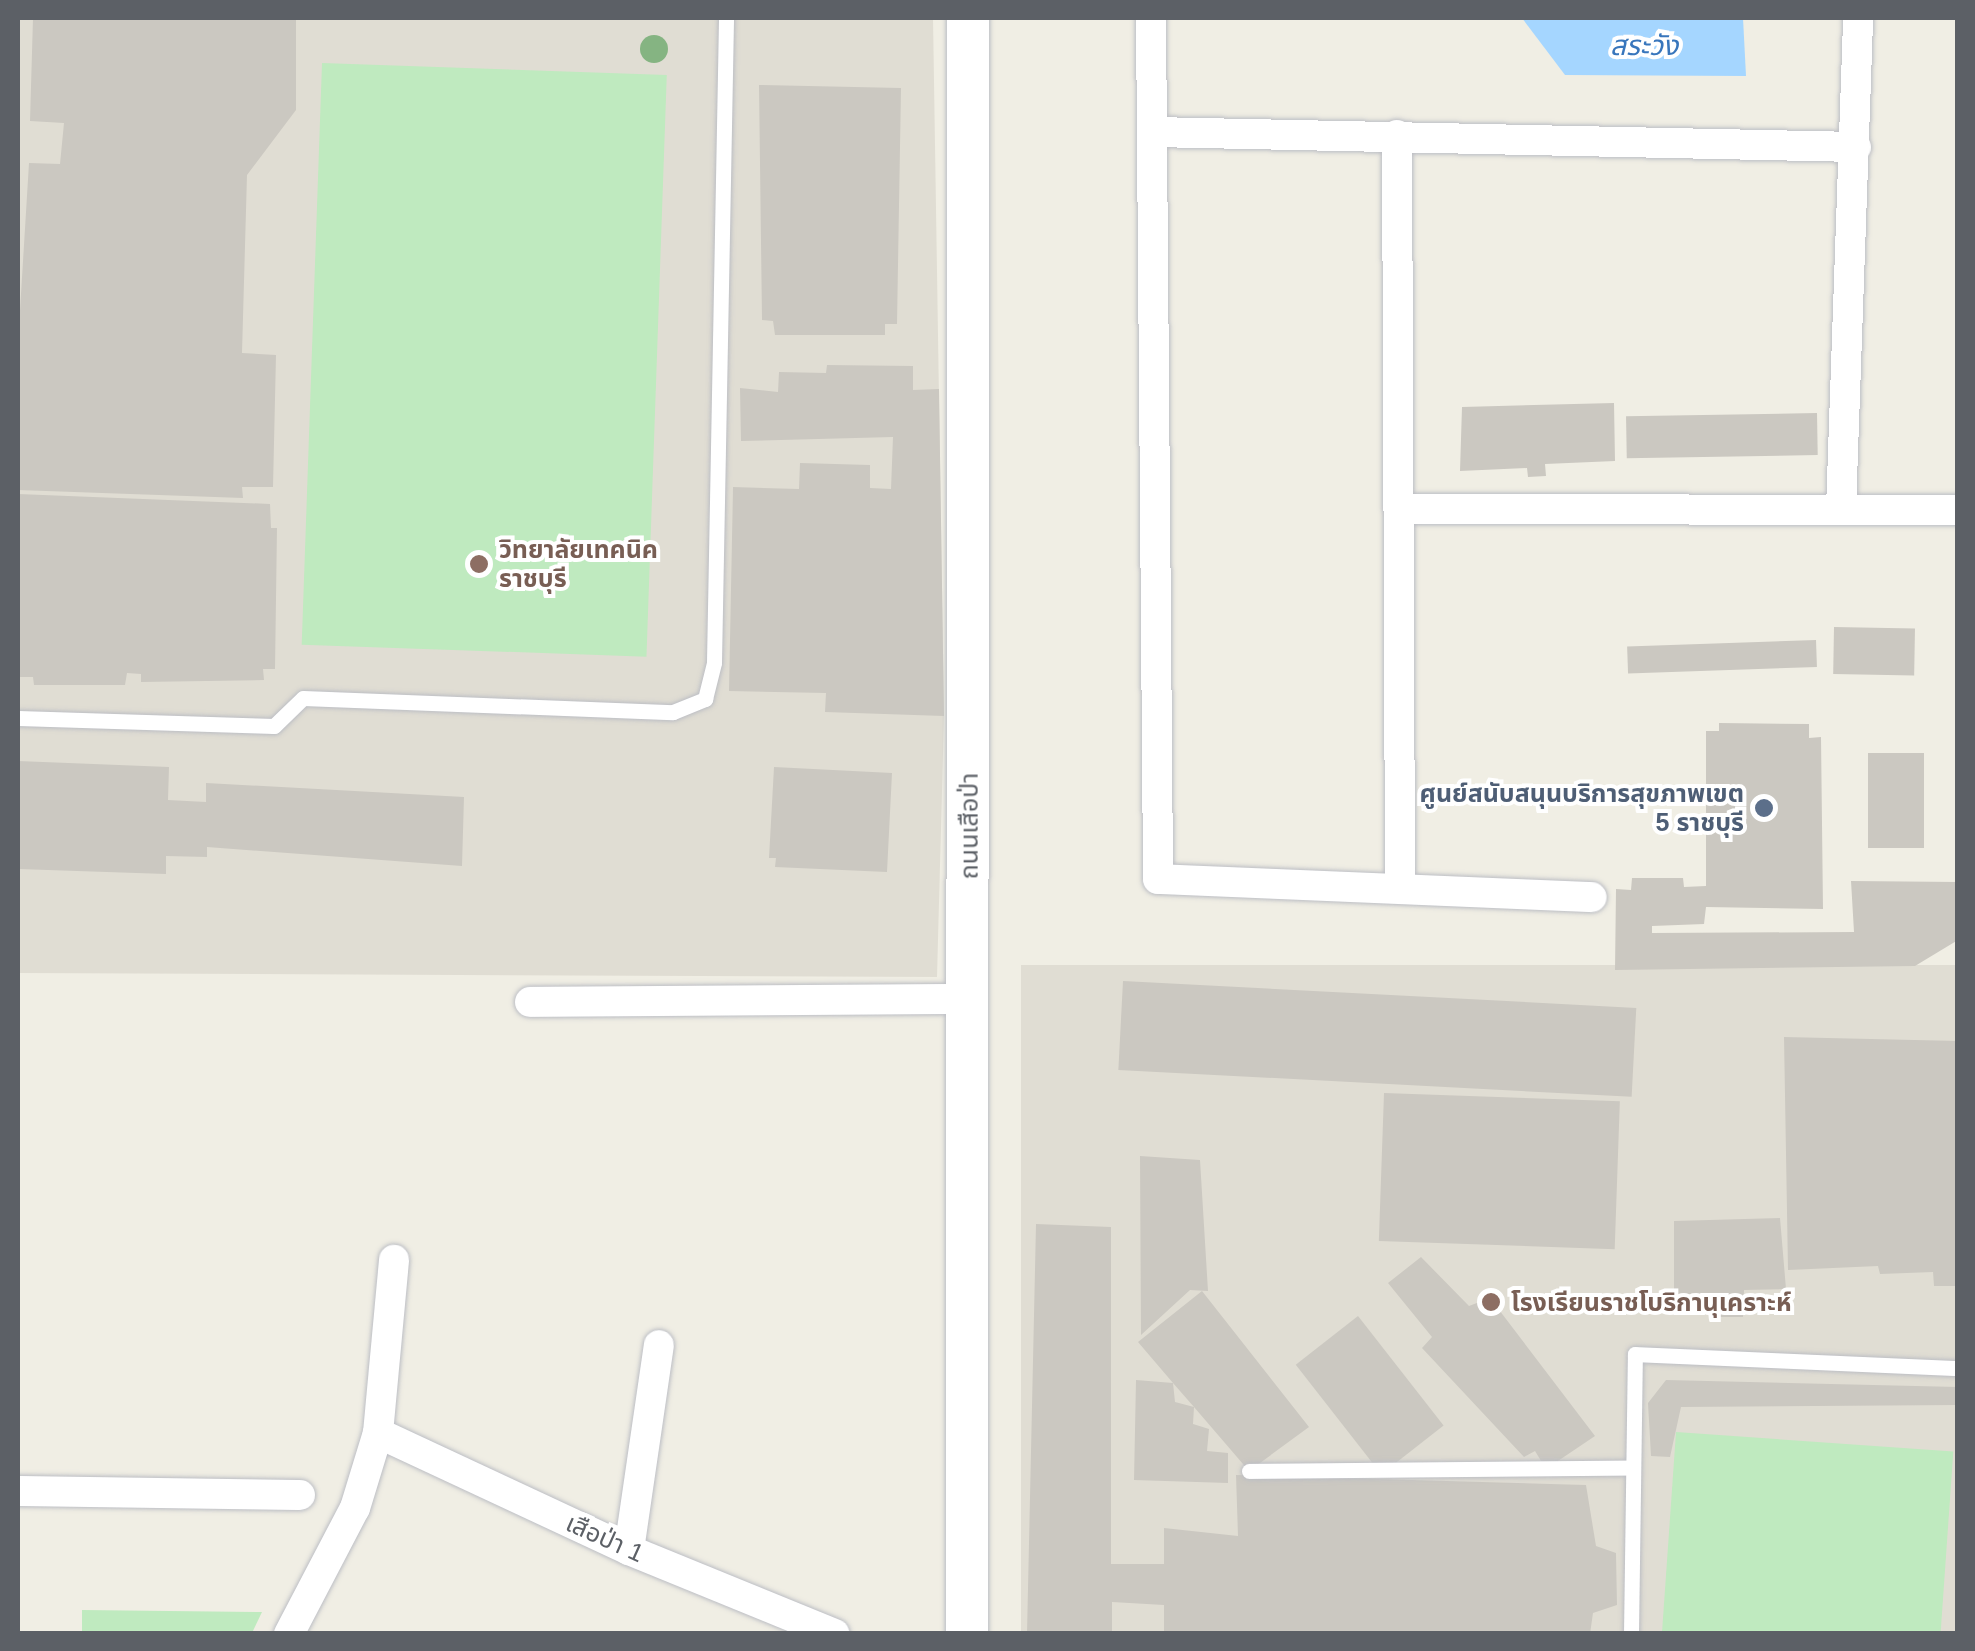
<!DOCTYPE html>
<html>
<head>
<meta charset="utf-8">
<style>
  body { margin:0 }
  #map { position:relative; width:1975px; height:1651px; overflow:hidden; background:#f0eee4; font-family:Arial,"Noto Sans Thai",sans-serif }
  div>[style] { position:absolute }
  .education>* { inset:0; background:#e0ddd3; transform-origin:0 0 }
  .green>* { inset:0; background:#bfeabf; transform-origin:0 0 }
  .water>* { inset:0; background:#a5d6ff }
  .building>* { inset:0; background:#cbc8c1; transform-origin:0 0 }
  .roads { filter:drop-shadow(0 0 2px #bcbec4) drop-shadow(0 0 2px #bcbec4) }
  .lane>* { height:15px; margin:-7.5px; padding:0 7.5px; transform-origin:7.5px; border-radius:7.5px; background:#fff }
  .street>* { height:30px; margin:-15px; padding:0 15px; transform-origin:15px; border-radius:15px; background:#fff }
  .secondary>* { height:42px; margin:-21px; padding:0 21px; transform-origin:21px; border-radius:21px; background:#fff }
  .trees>* { width:28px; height:28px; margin:-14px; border-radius:50%; background:#85b482 }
  .dots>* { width:28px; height:28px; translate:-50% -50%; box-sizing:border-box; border:5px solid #fff; border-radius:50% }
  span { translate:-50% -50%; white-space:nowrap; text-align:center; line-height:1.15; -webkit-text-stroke:8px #fff; paint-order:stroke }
  .education-label { font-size:25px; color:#785e54; font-weight:700 }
  .left { translate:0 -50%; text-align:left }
  .service-label { font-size:25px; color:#4e5e75; font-weight:700 }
  .right { translate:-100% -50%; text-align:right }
  .street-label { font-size:25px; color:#5c6066 }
  .water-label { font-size:28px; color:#3876bc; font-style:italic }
  .frame { position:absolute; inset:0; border:20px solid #5c6066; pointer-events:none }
</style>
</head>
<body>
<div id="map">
  <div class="education">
    <i style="clip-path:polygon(18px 18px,933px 18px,944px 716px,937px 977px,18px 973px)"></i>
    <i style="left:1957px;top:965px;width:668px;height:936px;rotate:90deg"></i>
  </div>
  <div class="green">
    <i style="left:322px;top:63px;width:345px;height:582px;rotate:2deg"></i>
    <i style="left:1676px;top:1432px;width:278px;height:201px;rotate:4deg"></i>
    <i style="clip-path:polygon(82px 1610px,262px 1612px,252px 1633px,82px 1634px)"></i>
  </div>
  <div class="water">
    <i style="clip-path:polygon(1522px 18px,1743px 18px,1746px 76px,1565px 75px)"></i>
  </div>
  <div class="building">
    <i style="clip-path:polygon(33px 18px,296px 18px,296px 110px,247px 175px,242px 353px,276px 355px,273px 487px,242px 487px,243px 498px,18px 490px,18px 343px,29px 163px,60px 164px,64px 123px,30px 121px)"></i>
    <i style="clip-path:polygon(759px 85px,901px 88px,897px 324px,885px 324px,885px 335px,775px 335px,773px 321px,762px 320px)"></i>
    <i style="clip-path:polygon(827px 365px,913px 366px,913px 390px,939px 389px,944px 716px,825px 712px,826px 693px,729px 691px,733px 487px,799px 489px,800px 463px,870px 465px,870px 488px,891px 489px,893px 437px,741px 441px,740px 388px,778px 392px,779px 372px,826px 373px)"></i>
    <i style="clip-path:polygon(1614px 403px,1615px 461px,1545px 464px,1546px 476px,1528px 477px,1527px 468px,1460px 471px,1462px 407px)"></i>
    <i style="left:1817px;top:413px;width:42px;height:191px;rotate:89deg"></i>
    <i style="clip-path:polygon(18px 494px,270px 504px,271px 528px,277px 528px,275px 669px,263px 669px,264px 680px,141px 682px,141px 674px,127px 673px,125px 685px,34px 685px,33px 677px,18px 677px)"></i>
    <i style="left:1834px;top:627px;width:81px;height:47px;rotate:1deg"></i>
    <i style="left:1816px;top:640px;width:27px;height:189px;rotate:88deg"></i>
    <i style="clip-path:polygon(1719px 723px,1809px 724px,1809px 738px,1821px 737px,1823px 909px,1706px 907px,1704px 924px,1652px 926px,1652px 933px,1854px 932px,1851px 881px,1958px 882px,1958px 940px,1915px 966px,1615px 970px,1616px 889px,1631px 890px,1632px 878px,1683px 878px,1684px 887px,1706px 886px,1706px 731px,1719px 731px)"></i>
    <i style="left:1868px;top:753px;width:56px;height:95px"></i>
    <i style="clip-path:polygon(18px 761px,169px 767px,168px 800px,206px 802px,206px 783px,464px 797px,462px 866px,207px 847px,207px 857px,166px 856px,166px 874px,18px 869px)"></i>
    <i style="clip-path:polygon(774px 767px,892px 773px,887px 872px,775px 867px,776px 858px,769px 858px)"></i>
    <i style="left:1123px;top:981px;width:514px;height:89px;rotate:3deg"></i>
    <i style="clip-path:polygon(1784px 1037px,1958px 1041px,1958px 1286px,1934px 1286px,1933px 1272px,1880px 1274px,1878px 1266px,1788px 1270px)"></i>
    <i style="left:1384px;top:1093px;width:236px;height:148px;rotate:2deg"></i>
    <i style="clip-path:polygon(1140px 1156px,1200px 1160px,1208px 1291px,1190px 1290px,1141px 1335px)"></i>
    <i style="clip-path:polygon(1780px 1218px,1786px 1289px,1744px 1290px,1743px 1317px,1712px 1317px,1711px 1294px,1674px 1295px,1674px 1221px)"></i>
    <i style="clip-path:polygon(1036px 1224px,1111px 1227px,1111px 1564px,1164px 1564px,1164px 1528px,1238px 1536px,1236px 1475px,1586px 1485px,1596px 1546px,1616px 1553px,1617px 1605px,1593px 1613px,1590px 1634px,1164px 1634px,1164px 1605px,1112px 1602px,1112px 1634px,1027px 1634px)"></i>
    <i style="clip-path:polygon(1421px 1257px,1469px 1306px,1490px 1298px,1595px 1436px,1546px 1469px,1535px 1451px,1524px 1457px,1422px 1348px,1432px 1337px,1388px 1283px)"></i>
    <i style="clip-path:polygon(evenodd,1202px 1291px,1309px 1427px,1249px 1471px,1194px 1407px,1193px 1424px,1209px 1429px,1207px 1451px,1228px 1453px,1228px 1483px,1134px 1480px,1136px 1380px,1173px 1383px,1138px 1342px,1202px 1291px,1173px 1383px,1194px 1407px,1175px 1402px,1173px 1383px)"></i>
    <i style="left:1358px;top:1316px;width:139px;height:79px;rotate:52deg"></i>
    <i style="clip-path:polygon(1666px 1380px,1958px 1387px,1958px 1405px,1681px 1407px,1670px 1457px,1651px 1456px,1648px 1403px)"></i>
  </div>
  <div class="roads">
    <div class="lane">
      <i style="left:18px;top:718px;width:256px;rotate:1.8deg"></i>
      <i style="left:274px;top:726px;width:40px;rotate:-44deg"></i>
      <i style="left:303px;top:698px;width:370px;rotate:2.2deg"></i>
      <i style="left:673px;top:712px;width:35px;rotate:-22deg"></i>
      <i style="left:705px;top:699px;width:38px;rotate:-76deg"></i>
      <i style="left:714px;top:662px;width:644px;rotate:-88.93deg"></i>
      <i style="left:1249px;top:1471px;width:380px;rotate:-0.5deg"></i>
      <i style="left:1631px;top:1634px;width:280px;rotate:-89.2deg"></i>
      <i style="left:1635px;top:1354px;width:323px;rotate:2.5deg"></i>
    </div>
    <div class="street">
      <i style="left:1151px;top:18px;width:861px;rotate:89.53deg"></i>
      <i style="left:1158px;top:879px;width:434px;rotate:2.4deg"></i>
      <i style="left:1153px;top:132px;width:703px;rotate:1.22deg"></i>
      <i style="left:1397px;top:135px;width:750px;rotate:89.77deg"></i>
      <i style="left:1399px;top:509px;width:559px;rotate:0.1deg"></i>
      <i style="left:1841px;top:509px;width:491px;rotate:-88deg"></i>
      <i style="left:530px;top:1002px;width:439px;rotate:-0.4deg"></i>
      <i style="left:378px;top:1433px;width:277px;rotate:25deg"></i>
      <i style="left:629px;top:1550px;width:222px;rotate:22.2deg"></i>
      <i style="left:18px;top:1491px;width:282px;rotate:0.8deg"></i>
      <i style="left:629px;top:1550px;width:207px;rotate:-81.7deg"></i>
      <i style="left:289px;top:1634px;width:142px;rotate:-62.4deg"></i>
      <i style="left:355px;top:1508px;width:78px;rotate:-73deg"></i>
      <i style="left:378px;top:1433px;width:174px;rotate:-84.7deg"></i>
    </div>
    <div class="secondary">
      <i style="left:967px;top:1634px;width:1616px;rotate:-89.96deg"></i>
    </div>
  </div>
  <div class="trees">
    <i style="left:654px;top:49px"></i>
  </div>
  <div class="dots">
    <i style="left:479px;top:564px;background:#8d6e63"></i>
    <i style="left:1764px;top:808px;background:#5c6f8a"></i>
    <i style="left:1491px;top:1302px;background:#8d6e63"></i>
  </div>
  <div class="education-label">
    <span class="left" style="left:499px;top:564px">วิทยาลัยเทคนิค<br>ราชบุรี</span>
    <span class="left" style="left:1511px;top:1302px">โรงเรียนราชโบริกานุเคราะห์</span>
  </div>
  <div class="service-label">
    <span class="right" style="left:1744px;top:808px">ศูนย์สนับสนุนบริการสุขภาพเขต<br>5 ราชบุรี</span>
  </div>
  <div class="street-label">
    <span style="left:969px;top:826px;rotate:-90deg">ถนนเสือป่า</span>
    <span style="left:605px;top:1538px;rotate:24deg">เสือป่า 1</span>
  </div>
  <div class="water-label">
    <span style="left:1644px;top:46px">สระวัง</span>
  </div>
  <div class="frame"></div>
</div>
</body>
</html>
